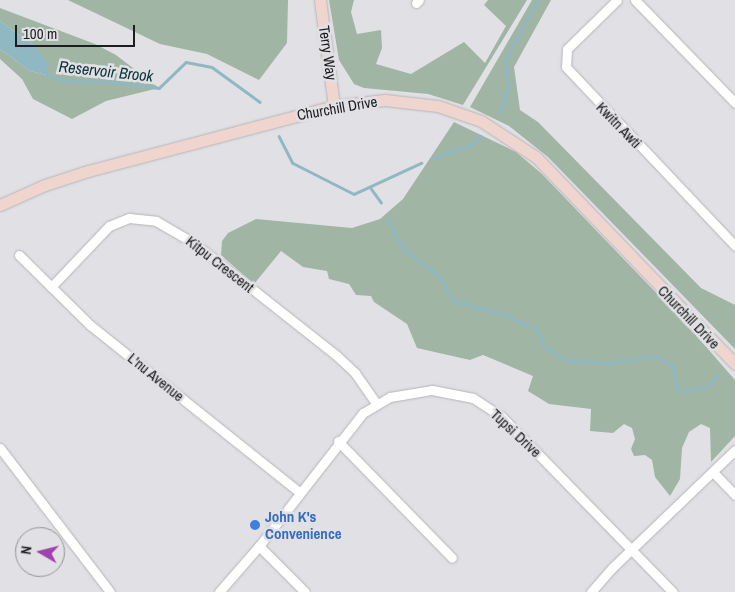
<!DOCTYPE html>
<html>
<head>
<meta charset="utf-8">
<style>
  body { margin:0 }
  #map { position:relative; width:735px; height:592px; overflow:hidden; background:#e1e1e5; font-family:"Archivo Narrow",sans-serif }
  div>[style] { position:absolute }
  .green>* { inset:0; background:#a0b5a4 }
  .water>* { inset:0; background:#90b8c2 }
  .stream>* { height:2.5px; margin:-1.25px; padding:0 1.25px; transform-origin:1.25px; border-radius:1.25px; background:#90b8c2 }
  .roads { filter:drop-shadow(0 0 1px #b5b5b9) drop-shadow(0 0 1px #b5b5b9) }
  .street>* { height:9px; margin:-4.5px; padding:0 4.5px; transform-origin:4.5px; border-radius:4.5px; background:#fff }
  .secondary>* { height:11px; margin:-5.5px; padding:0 5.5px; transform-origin:5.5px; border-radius:5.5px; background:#f0d5ce }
  .dots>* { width:14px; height:14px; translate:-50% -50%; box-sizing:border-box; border:2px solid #e1e1e5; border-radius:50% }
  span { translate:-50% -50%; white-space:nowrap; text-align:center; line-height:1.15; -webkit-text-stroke:5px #e1e1e5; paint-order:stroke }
  .street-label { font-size:15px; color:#1d1d1f }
  .shop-label { font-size:15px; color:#366cbe; font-weight:700 }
  .left { translate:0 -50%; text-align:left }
  .water-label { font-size:16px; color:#0a323a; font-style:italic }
  .north { position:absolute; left:15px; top:527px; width:50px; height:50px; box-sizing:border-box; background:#e1e1e5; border:1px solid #939396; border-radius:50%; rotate:278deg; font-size:14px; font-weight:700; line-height:20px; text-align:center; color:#1d1d1f }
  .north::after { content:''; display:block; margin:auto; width:18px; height:22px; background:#a043ad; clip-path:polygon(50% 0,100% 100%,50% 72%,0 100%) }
  .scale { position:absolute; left:15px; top:25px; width:120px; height:22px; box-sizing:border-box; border:2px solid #1d1d1f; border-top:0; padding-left:6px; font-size:15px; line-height:18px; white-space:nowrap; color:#1d1d1f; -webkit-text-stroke:4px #e1e1e5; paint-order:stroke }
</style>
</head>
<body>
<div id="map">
  <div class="green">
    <i style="clip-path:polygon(68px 0,288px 0,287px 43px,259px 80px,207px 54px,160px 44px)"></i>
    <i style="clip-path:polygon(329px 0,354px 0,351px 12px,357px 34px,381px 30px,382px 48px,376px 64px,411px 74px,464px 42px,485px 63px,506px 26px,484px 5px,488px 0,527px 0,463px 105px,428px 94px,364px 88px,354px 84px,339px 60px)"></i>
    <i style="clip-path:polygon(532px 0,551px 0,514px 67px,520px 110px,538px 122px,701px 288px,735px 305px,735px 349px,548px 157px,509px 126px,470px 107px)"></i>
    <i style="clip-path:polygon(0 8px,95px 44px,116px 55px,159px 88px,106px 101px,72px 119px,33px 99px,22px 79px,0 59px,0 49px,30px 71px,47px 75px,35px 46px,0 21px)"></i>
    <i style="clip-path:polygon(454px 122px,516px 152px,542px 174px,688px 326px,735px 380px,735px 436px,711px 462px,710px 428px,701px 424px,689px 432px,682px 448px,680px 479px,670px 496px,655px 477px,652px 460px,645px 455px,634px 456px,631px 449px,635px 439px,632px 428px,624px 424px,613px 433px,590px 431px,591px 409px,549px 404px,528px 391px,533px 376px,483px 355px,470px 360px,417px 348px,407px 324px,374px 302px,371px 296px,356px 295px,349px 284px,329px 279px,327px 271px,303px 267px,281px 251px,254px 284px,221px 255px,222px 241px,228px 233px,256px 219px,352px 228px,380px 219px,403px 199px)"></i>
  </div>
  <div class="water">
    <i style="clip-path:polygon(0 21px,35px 46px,48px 64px,47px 75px,30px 71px,0 49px)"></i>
  </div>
  <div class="stream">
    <i style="left:47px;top:75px;width:22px;rotate:16deg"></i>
    <i style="left:68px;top:81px;width:46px;rotate:1.2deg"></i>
    <i style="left:114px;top:82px;width:45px;rotate:7.6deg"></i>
    <i style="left:159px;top:88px;width:37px;rotate:-44deg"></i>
    <i style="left:186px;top:62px;width:26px;rotate:11deg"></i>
    <i style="left:212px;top:67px;width:59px;rotate:36.1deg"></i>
    <i style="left:500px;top:113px;width:28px;rotate:-71deg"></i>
    <i style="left:509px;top:87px;width:27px;rotate:-98deg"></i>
    <i style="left:505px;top:60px;width:68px;rotate:-61.2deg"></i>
    <i style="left:279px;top:136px;width:30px;rotate:63deg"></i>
    <i style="left:293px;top:163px;width:68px;rotate:26.9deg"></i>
    <i style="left:354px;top:194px;width:74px;rotate:-24.8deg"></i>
    <i style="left:433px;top:158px;width:40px;rotate:-18.9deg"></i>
    <i style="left:471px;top:145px;width:13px;rotate:-42deg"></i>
    <i style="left:370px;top:187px;width:19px;rotate:54deg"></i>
    <i style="left:387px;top:218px;width:35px;rotate:61deg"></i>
    <i style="left:404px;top:249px;width:47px;rotate:38.1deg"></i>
    <i style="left:441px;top:278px;width:26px;rotate:61deg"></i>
    <i style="left:454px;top:301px;width:47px;rotate:14.9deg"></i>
    <i style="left:499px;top:313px;width:41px;rotate:22.8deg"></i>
    <i style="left:537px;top:329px;width:20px;rotate:66deg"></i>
    <i style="left:545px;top:347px;width:24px;rotate:33deg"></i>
    <i style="left:565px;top:360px;width:44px;rotate:3.9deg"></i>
    <i style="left:609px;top:363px;width:48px;rotate:-8.5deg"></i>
    <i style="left:656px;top:356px;width:18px;rotate:29deg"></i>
    <i style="left:672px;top:365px;width:27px;rotate:75deg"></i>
    <i style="left:679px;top:391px;width:29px;rotate:-8deg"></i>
    <i style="left:708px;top:387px;width:16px;rotate:-50deg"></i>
  </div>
  <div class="roads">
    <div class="street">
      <i style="left:617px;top:0;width:70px;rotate:135.6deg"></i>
      <i style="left:567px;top:49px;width:18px;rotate:93deg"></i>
      <i style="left:566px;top:67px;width:246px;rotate:46.6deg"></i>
      <i style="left:635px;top:0;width:144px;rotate:45.8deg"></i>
      <i style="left:416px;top:3px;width:4px;rotate:-45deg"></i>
      <i style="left:19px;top:255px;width:100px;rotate:44.6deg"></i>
      <i style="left:90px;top:325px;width:268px;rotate:38.6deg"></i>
      <i style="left:51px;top:287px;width:84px;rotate:-46.4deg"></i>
      <i style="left:109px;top:226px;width:22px;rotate:-22deg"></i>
      <i style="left:129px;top:218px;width:27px;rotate:6deg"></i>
      <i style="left:156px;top:221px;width:44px;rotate:30.1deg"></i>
      <i style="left:194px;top:243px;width:182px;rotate:38.3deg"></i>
      <i style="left:337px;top:356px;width:25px;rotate:43deg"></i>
      <i style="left:355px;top:373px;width:37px;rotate:55deg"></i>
      <i style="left:338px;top:441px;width:163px;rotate:45.7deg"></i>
      <i style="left:0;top:448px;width:181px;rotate:52.6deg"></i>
      <i style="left:713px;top:472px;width:32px;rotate:46deg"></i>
      <i style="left:259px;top:546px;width:65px;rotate:45deg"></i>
      <i style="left:219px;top:592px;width:61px;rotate:-49deg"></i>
      <i style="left:259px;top:546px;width:169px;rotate:-52deg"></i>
      <i style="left:363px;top:413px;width:31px;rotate:-31deg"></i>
      <i style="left:390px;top:397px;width:43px;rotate:-9.5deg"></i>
      <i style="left:432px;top:390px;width:42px;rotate:11deg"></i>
      <i style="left:473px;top:398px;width:33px;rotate:33deg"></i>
      <i style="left:501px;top:416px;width:246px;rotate:45.7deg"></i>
      <i style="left:591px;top:592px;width:33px;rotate:-49deg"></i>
      <i style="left:613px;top:567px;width:169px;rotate:-43.8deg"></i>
    </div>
    <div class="secondary">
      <i style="left:320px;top:0;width:107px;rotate:82.5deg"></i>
      <i style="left:0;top:205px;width:49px;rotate:-24deg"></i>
      <i style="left:45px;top:185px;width:45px;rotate:-18deg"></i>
      <i style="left:88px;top:171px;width:254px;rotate:-14.8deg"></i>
      <i style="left:334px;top:106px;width:51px;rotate:-6.7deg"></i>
      <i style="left:385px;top:100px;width:53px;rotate:6.5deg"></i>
      <i style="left:438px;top:106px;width:46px;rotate:19.2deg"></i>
      <i style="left:481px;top:121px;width:66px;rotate:33.2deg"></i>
      <i style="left:536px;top:157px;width:287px;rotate:46.1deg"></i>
    </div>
  </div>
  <div class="dots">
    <i style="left:255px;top:525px;background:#3f7fe0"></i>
  </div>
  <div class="street-label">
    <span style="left:328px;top:53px;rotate:82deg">Terry Way</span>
    <span style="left:337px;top:108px;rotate:-10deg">Churchill Drive</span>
    <span style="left:619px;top:125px;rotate:46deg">Kwitn Awti</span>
    <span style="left:220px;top:264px;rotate:38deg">Kitpu Crescent</span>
    <span style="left:689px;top:317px;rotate:46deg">Churchill Drive</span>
    <span style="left:156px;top:377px;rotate:39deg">L'nu Avenue</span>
    <span style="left:516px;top:433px;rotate:43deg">Tupsi Drive</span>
  </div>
  <div class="shop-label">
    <span class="left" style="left:265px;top:525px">John K's<br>Convenience</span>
  </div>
  <div class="water-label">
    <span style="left:106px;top:71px;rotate:6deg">Reservoir Brook</span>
  </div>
  <div class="north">N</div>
  <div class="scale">100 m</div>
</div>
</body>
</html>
